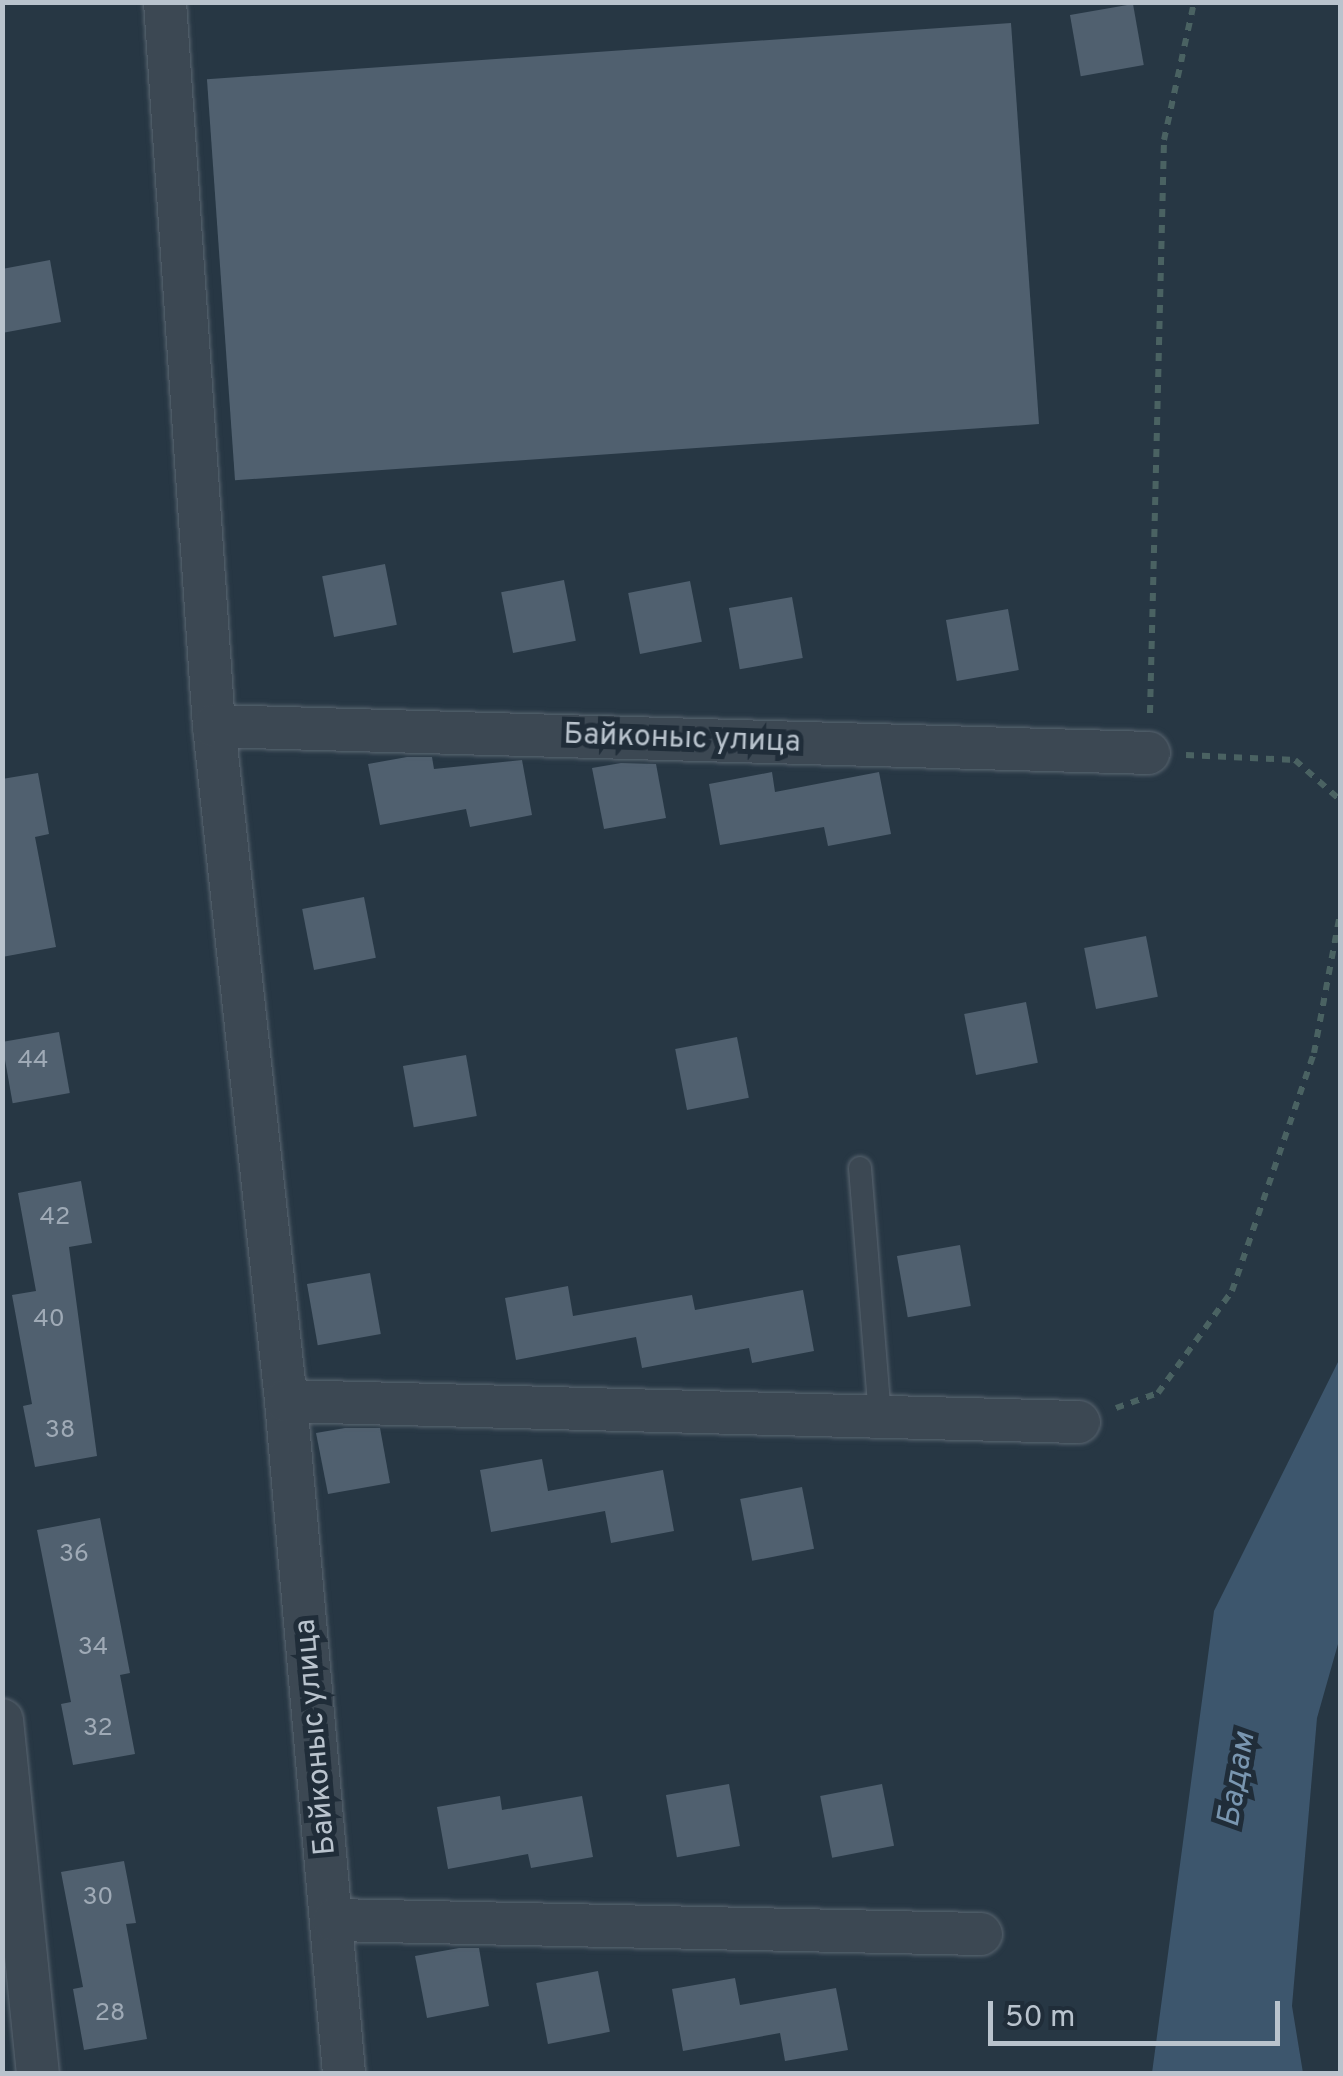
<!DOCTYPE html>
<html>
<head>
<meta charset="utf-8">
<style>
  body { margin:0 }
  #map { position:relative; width:1343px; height:2076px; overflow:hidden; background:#273744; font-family:Overpass,sans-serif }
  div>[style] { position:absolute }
  .water>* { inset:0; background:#3d566d }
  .building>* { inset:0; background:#50606f; transform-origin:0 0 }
  .path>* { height:6px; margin-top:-3px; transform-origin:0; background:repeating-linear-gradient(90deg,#4a6262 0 8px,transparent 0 16px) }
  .roads { filter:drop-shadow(0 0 2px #5a6671) drop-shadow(0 0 2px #5a6671) }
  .lane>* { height:22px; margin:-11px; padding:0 11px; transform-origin:11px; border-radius:11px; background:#3c4853 }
  .street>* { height:42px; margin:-21px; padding:0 21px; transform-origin:21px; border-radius:21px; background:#3c4853 }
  span { translate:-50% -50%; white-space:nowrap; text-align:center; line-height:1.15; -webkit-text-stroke:10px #202d39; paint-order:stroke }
  .number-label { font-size:25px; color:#9faab6 }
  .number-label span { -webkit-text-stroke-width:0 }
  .street-label { font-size:30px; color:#b9c3cd }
  .water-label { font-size:32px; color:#7996b0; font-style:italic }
  .frame { position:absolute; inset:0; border:5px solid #b9c3cd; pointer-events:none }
  .scale { position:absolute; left:988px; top:2001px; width:292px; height:45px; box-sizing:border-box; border:5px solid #b9c3cd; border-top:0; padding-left:12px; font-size:30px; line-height:35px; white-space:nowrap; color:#b9c3cd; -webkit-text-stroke:8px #202d39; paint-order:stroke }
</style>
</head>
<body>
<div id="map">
  <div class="water">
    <i style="clip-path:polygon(1340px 1358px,1340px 1637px,1317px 1718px,1292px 2006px,1303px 2073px,1152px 2073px,1214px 1611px)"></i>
  </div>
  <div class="building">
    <i style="left:1133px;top:4px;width:62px;height:64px;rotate:80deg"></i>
    <i style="left:1011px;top:23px;width:402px;height:806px;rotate:86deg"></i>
    <i style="clip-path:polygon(50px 260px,61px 322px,2px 333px,2px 269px)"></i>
    <i style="left:385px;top:564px;width:62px;height:64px;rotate:79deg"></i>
    <i style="left:564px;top:580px;width:62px;height:64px;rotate:79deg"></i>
    <i style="left:690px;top:581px;width:62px;height:63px;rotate:79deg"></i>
    <i style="left:792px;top:597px;width:62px;height:64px;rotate:80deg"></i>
    <i style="left:1008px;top:609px;width:62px;height:63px;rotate:80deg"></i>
    <i style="clip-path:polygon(407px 757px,432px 757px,434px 769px,522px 760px,532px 815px,470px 827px,466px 809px,380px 825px,368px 764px)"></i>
    <i style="clip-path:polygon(621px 763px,656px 764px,666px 818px,604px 829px,592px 768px)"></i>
    <i style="clip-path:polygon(772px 772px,775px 792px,879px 772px,891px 834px,828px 846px,824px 827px,720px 845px,709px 784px)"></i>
    <i style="clip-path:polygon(38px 773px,49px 834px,35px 837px,56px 947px,2px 957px,2px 779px)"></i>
    <i style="left:364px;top:897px;width:62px;height:63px;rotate:79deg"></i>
    <i style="left:1146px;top:936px;width:62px;height:63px;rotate:79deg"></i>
    <i style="left:1026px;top:1002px;width:62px;height:63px;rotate:79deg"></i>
    <i style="left:59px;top:1032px;width:62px;height:58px;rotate:80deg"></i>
    <i style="left:737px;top:1037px;width:62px;height:63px;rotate:79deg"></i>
    <i style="left:466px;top:1055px;width:62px;height:64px;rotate:80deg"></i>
    <i style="clip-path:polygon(81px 1181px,92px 1243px,69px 1247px,97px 1456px,35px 1467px,23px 1406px,32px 1404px,12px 1295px,36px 1291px,18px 1193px)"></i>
    <i style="left:960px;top:1245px;width:62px;height:64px;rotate:80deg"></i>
    <i style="left:370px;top:1273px;width:62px;height:64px;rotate:80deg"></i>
    <i style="clip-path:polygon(568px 1286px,573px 1316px,692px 1295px,695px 1310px,803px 1290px,814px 1351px,752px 1363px,749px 1348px,642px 1368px,636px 1337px,516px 1360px,505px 1298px)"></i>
    <i style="clip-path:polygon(345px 1428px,380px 1428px,390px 1483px,328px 1494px,316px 1433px)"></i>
    <i style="clip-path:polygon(542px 1459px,548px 1491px,663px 1470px,674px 1531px,611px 1543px,605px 1511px,491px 1532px,480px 1470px)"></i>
    <i style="left:802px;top:1487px;width:63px;height:63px;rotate:79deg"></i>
    <i style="clip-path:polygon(100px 1518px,130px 1673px,120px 1675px,135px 1754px,73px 1765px,61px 1704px,71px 1702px,37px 1530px)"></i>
    <i style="left:729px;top:1784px;width:63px;height:64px;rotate:80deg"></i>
    <i style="left:882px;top:1784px;width:63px;height:63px;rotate:79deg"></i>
    <i style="clip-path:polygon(500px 1796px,502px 1810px,582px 1796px,593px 1857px,531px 1868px,528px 1854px,448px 1869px,437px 1807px)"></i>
    <i style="clip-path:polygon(124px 1861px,136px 1923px,126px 1924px,147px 2039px,84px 2050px,73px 1989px,83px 1987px,61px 1872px)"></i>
    <i style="clip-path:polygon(459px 1948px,479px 1948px,489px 2006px,427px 2018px,415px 1956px)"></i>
    <i style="left:598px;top:1971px;width:62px;height:63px;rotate:79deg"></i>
    <i style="clip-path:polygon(735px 1978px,740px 2005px,836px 1988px,848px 2050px,785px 2061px,780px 2033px,683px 2051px,672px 1989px)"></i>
  </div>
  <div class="path">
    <i style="left:1150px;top:713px;width:573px;rotate:-88.6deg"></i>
    <i style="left:1164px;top:140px;width:141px;rotate:-77.7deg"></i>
    <i style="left:1186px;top:755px;width:109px;rotate:2.6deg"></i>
    <i style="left:1295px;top:760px;width:60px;rotate:41.6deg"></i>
    <i style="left:1116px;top:1408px;width:45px;rotate:-19.7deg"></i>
    <i style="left:1158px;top:1393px;width:126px;rotate:-54deg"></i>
    <i style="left:1232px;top:1291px;width:252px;rotate:-71deg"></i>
    <i style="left:1314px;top:1053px;width:141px;rotate:-79.4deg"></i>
  </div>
  <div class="roads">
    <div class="lane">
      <i style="left:860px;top:1168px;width:249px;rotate:85.4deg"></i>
    </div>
    <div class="street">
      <i style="left:165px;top:2px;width:726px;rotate:86.13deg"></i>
      <i style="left:214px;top:726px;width:679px;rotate:83.91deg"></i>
      <i style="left:286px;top:1401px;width:675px;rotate:85.07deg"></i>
      <i style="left:214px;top:726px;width:935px;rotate:1.65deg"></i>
      <i style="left:286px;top:1401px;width:793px;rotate:1.52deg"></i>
      <i style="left:2px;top:1720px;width:356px;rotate:84.2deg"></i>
      <i style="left:334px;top:1920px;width:647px;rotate:1.24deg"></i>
    </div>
  </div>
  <div class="number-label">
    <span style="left:33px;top:1061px">44</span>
    <span style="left:55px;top:1218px">42</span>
    <span style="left:49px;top:1320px">40</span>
    <span style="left:60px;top:1431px">38</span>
    <span style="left:74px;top:1555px">36</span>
    <span style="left:93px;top:1648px">34</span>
    <span style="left:98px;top:1729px">32</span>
    <span style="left:98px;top:1898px">30</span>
    <span style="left:110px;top:2014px">28</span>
  </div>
  <div class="street-label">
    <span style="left:682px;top:740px;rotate:2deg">Байконыс улица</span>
    <span style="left:317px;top:1737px;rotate:-95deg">Байконыс улица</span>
  </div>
  <div class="water-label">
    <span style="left:1238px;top:1780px;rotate:-80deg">Бадам</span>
  </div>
  <div class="frame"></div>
  <div class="scale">50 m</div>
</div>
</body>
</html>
